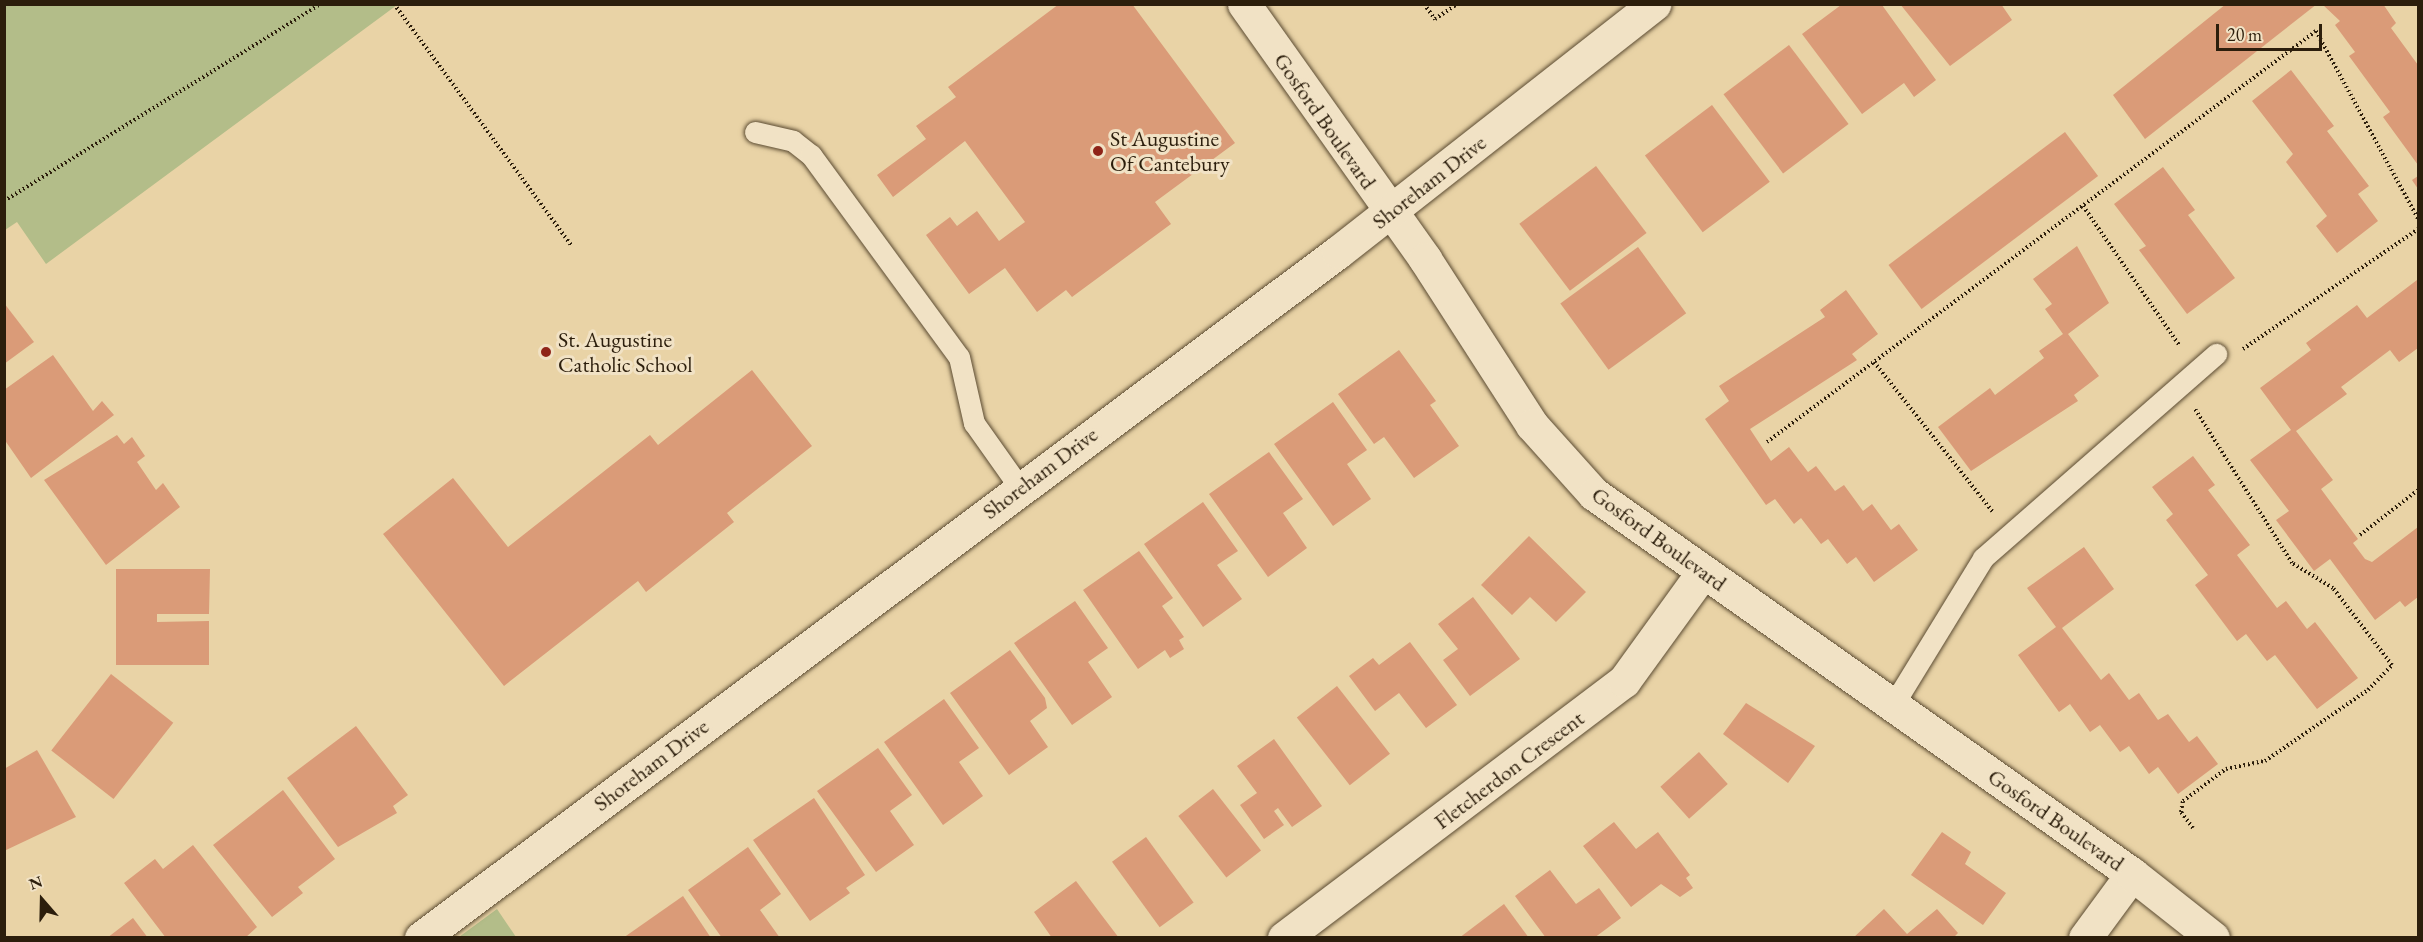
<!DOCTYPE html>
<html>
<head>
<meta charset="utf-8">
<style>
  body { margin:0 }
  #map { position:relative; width:2423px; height:942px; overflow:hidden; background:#e9d3a6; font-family:"EB Garamond",serif }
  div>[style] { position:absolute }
  .green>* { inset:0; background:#b3bd89 }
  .building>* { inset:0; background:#da9b78; transform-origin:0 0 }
  .path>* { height:4px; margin-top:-2px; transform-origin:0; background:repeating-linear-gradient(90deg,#2c1e0c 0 1.5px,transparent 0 4.5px) }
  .roads { filter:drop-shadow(0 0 2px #5b4b32) drop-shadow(0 0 2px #5b4b32) }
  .service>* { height:21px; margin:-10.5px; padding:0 10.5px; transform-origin:10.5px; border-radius:10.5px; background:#f1e2c5 }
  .minor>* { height:33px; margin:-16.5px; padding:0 16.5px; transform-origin:16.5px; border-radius:16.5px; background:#f1e2c5 }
  .tertiary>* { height:33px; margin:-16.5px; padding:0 16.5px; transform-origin:16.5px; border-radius:16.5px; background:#f1e2c5 }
  .dots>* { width:16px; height:16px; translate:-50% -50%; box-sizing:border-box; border:3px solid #f1e2c5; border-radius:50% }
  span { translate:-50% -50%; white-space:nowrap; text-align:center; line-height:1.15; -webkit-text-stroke:6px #f1e2c5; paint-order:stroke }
  .street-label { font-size:22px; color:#2c1e0c }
  .poi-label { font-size:22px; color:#2c1e0c }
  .left { translate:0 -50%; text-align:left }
  .frame { position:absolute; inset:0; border:6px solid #2c1e0c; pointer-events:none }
  .north { position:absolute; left:12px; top:870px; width:60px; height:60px; -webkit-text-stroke:4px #f1e2c5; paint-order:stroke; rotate:340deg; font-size:16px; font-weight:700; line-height:24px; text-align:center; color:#2c1e0c }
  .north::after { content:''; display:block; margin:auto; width:21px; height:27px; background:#2c1e0c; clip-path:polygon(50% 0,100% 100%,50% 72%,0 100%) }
  .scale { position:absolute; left:2216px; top:24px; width:106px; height:27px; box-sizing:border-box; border:3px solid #2c1e0c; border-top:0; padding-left:8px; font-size:18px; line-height:21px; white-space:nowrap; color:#2c1e0c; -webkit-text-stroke:4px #f1e2c5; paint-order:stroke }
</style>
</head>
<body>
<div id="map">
  <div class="green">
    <i style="clip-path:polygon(5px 4px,397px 4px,397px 5px,46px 264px,17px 222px,5px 230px)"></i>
    <i style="clip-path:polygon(497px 909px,516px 937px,459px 937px)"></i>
  </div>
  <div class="building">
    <i style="clip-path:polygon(1059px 4px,1132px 4px,1235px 143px,1155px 202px,1171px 224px,1072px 297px,1066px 290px,1037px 312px,1005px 268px,969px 294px,926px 235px,950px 217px,957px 226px,977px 211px,999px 241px,1025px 222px,965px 141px,893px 197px,877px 175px,926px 139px,916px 126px,956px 97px,948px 87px)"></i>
    <i style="clip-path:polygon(1900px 4px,2001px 4px,2012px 20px,1950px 66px)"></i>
    <i style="clip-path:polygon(2226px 4px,2317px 4px,2145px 139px,2113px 95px)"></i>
    <i style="clip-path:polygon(2322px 4px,2383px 4px,2396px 23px,2391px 28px,2418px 65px,2418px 165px,2383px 117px,2390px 112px,2349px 56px,2355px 52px,2335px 25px,2340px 21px)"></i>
    <i style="clip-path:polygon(1841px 5px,1882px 5px,1936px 80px,1914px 97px,1904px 83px,1862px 114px,1802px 34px)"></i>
    <i style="left:1789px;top:45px;width:99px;height:82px;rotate:53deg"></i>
    <i style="clip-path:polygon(2291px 70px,2334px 126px,2327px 131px,2369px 186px,2358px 194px,2378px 221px,2337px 253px,2316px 226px,2327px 216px,2286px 162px,2293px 154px,2252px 101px)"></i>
    <i style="left:1712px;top:105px;width:96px;height:84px;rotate:53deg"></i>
    <i style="left:2065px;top:132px;width:55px;height:221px;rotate:53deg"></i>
    <i style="left:1596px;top:166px;width:84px;height:96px;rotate:53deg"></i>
    <i style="clip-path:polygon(2163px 167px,2195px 210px,2188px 215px,2235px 278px,2187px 314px,2139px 250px,2146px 246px,2114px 204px)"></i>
    <i style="clip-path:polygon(2418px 176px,2418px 189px,2412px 180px)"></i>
    <i style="clip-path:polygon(2077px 246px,2109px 303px,2068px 334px,2099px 376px,2074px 395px,2078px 401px,1971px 471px,1938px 427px,1990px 388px,1995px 395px,2044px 358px,2039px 351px,2063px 334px,2045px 309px,2052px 304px,2033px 279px)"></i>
    <i style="left:1638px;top:247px;width:82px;height:96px;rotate:54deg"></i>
    <i style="clip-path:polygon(2417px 280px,2418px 348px,2399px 362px,2390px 350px,2341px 387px,2347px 394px,2296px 431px,2333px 480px,2321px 489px,2358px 539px,2353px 543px,2365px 559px,2372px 562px,2418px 527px,2418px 597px,2405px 607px,2400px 601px,2375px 620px,2330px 559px,2314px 571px,2276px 520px,2289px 511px,2250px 460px,2291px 430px,2260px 388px,2311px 350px,2306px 343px,2357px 305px,2367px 318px)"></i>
    <i style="clip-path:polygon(1846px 290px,1878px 334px,1852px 354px,1857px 360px,1750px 429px,1771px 461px,1789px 447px,1808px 472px,1816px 466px,1835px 491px,1844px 485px,1863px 511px,1872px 504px,1891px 530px,1899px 524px,1918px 550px,1874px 582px,1856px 557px,1847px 564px,1828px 539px,1821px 544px,1801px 518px,1794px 524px,1775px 499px,1766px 505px,1705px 419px,1729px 401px,1719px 386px,1825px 317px,1820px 310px)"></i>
    <i style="clip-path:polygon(4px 303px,34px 342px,4px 364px)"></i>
    <i style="clip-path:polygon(1399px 350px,1436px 401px,1430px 405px,1459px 446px,1414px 478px,1384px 437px,1374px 444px,1338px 394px)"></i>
    <i style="clip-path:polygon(53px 355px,93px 411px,102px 401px,114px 415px,31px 478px,4px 439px,4px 390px)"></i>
    <i style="clip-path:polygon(752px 370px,812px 446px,727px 513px,734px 522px,646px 592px,638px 581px,504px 686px,383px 534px,453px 478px,508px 547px,650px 435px,658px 445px)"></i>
    <i style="clip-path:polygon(1333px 402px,1367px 450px,1347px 464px,1371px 499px,1333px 526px,1274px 444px)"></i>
    <i style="clip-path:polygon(117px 435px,124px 444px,132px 437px,145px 456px,137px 462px,156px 490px,163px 483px,180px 507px,106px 565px,44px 480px)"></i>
    <i style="clip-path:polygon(1269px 452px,1303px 499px,1283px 513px,1307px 548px,1268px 577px,1209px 494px)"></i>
    <i style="clip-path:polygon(2193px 456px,2215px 485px,2208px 490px,2250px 545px,2237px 555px,2277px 608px,2286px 601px,2307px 629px,2315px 622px,2358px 678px,2317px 709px,2275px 655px,2267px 661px,2246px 634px,2237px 641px,2195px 585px,2208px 575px,2166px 520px,2173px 514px,2152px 487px)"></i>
    <i style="clip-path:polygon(1203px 502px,1238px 551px,1217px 565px,1242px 599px,1203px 627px,1144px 544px)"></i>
    <i style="clip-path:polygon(1529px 536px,1586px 592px,1556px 622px,1530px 597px,1512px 615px,1481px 585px)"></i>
    <i style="clip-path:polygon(2084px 547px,2114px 589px,2062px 628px,2101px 680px,2109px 673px,2129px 700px,2139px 693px,2158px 720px,2168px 714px,2189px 742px,2197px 736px,2218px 764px,2178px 794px,2158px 767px,2149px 774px,2129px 746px,2120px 752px,2100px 725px,2090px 732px,2070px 704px,2059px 712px,2018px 655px,2056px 627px,2027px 588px)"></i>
    <i style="clip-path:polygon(1139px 551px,1173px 598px,1162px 606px,1184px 637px,1179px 640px,1184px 649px,1170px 658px,1165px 650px,1138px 669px,1083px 590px)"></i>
    <i style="clip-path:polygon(116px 569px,210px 569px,209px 614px,157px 614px,157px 622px,209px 621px,209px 665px,116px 665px)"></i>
    <i style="clip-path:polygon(1473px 597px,1520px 659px,1470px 696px,1443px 660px,1458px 649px,1438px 624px)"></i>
    <i style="clip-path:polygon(1075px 601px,1108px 648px,1088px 662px,1112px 697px,1072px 725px,1014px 643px)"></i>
    <i style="clip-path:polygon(1410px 642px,1457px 705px,1426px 728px,1399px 693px,1375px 711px,1349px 676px,1373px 658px,1379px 665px)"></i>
    <i style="clip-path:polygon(1010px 650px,1045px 698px,1047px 708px,1030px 721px,1048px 747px,1009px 775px,950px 693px)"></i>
    <i style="left:111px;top:674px;width:79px;height:97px;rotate:38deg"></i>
    <i style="left:1337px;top:686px;width:86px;height:51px;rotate:52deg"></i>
    <i style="clip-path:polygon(944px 699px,979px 748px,959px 762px,983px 796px,943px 825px,884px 742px)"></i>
    <i style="clip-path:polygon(1746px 703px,1815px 746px,1788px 783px,1723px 734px)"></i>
    <i style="clip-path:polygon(356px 726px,408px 795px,393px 806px,397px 813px,338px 847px,287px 778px)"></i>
    <i style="clip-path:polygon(1274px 739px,1322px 806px,1292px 827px,1278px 808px,1274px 811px,1284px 825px,1264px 839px,1240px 805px,1257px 793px,1237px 766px)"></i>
    <i style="clip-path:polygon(878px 748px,912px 795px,890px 811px,914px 845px,876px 872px,817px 791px)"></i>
    <i style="clip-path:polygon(37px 750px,76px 817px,4px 851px,4px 769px)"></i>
    <i style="left:1699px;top:752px;width:43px;height:52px;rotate:48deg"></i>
    <i style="left:1213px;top:789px;width:78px;height:44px;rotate:52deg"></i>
    <i style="clip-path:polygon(283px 790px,335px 859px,298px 887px,303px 893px,272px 917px,213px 845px)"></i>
    <i style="clip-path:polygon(814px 798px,865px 875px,846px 888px,850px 893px,810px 921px,753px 840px)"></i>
    <i style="clip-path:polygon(1614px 822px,1636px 849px,1658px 832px,1690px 875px,1686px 878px,1693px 888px,1680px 897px,1661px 884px,1631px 907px,1583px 846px)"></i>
    <i style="clip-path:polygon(1942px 832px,1971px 852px,1965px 864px,2006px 893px,1983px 925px,1911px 875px)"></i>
    <i style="left:1146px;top:837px;width:81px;height:42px;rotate:54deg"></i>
    <i style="clip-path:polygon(193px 845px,257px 927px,245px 938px,166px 938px,124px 883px,155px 859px,163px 869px)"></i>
    <i style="clip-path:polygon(748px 847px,781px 894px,760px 910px,780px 938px,722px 938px,688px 890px)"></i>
    <i style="clip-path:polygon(1550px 870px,1576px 904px,1599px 888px,1621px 918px,1594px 938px,1546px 938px,1515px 896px)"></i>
    <i style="clip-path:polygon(1076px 881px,1100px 913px,1119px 938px,1052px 938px,1034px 912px)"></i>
    <i style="clip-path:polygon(683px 896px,711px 938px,623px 938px)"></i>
    <i style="clip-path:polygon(1504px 904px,1529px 938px,1459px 938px)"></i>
    <i style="clip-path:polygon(1884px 909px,1907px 934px,1937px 909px,1958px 933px,1953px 938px,1853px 938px)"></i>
    <i style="clip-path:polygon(133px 918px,148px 938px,107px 938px)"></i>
  </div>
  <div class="path">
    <i style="left:394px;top:4px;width:300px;rotate:53.7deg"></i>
    <i style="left:1424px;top:4px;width:19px;rotate:54deg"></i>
    <i style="left:1435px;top:19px;width:27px;rotate:-34deg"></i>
    <i style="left:4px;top:201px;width:372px;rotate:-31.9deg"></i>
    <i style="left:2083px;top:206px;width:170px;rotate:55.3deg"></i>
    <i style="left:2243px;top:349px;width:212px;rotate:-34.4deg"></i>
    <i style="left:1874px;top:362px;width:191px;rotate:51.6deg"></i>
    <i style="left:1767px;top:442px;width:686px;rotate:-36.82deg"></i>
    <i style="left:2316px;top:31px;width:214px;rotate:61.5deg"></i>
    <i style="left:2360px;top:535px;width:73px;rotate:-37.8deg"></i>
    <i style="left:2193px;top:828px;width:20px;rotate:-127deg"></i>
    <i style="left:2181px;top:812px;width:11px;rotate:-80deg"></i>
    <i style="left:2183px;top:801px;width:54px;rotate:-36.7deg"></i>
    <i style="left:2226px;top:769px;width:40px;rotate:-12deg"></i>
    <i style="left:2265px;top:761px;width:125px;rotate:-34.6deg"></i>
    <i style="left:2368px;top:690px;width:35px;rotate:-46deg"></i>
    <i style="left:2392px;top:665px;width:97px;rotate:-127.5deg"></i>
    <i style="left:2333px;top:588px;width:48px;rotate:-148.6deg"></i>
    <i style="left:2292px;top:563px;width:182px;rotate:-122.2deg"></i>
  </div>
  <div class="roads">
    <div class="service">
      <i style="left:755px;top:132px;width:39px;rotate:13deg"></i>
      <i style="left:793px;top:141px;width:23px;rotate:38deg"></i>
      <i style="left:811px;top:155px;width:250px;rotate:53.8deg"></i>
      <i style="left:959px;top:357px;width:68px;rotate:77.2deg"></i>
      <i style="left:974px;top:423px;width:80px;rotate:54.7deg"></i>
      <i style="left:1893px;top:705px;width:172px;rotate:-58.5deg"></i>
      <i style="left:1983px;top:558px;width:310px;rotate:-41.2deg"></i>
    </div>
    <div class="minor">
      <i style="left:1284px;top:938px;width:426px;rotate:-37.1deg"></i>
      <i style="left:1624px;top:681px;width:135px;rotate:-54.1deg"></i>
      <i style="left:2085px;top:938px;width:79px;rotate:-53.7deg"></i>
    </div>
    <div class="tertiary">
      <i style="left:1244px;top:4px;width:313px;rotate:54.6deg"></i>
      <i style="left:1425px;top:259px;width:197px;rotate:57.2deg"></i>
      <i style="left:1532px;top:425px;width:93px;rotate:48.1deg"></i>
      <i style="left:1594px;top:494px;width:659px;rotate:35.23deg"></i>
      <i style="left:2132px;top:874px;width:103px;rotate:38.3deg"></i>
      <i style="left:421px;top:938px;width:1145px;rotate:-36.8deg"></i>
      <i style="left:1338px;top:252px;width:402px;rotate:-38.1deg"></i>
    </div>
  </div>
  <div class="dots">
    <i style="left:1098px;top:151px;background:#8f2418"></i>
    <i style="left:546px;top:352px;background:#8f2418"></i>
  </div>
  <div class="street-label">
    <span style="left:1325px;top:121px;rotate:55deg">Gosford Boulevard</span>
    <span style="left:1429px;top:182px;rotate:-38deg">Shoreham Drive</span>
    <span style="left:1040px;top:473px;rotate:-37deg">Shoreham Drive</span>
    <span style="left:1659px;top:539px;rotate:36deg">Gosford Boulevard</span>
    <span style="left:651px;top:765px;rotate:-37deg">Shoreham Drive</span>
    <span style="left:1509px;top:770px;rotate:-37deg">Fletcherdon Crescent</span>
    <span style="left:2056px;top:820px;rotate:35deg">Gosford Boulevard</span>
  </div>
  <div class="poi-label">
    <span class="left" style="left:1110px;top:151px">St Augustine<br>Of Cantebury</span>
    <span class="left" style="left:558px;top:352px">St. Augustine<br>Catholic School</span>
  </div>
  <div class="frame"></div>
  <div class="north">N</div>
  <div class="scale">20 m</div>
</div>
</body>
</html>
